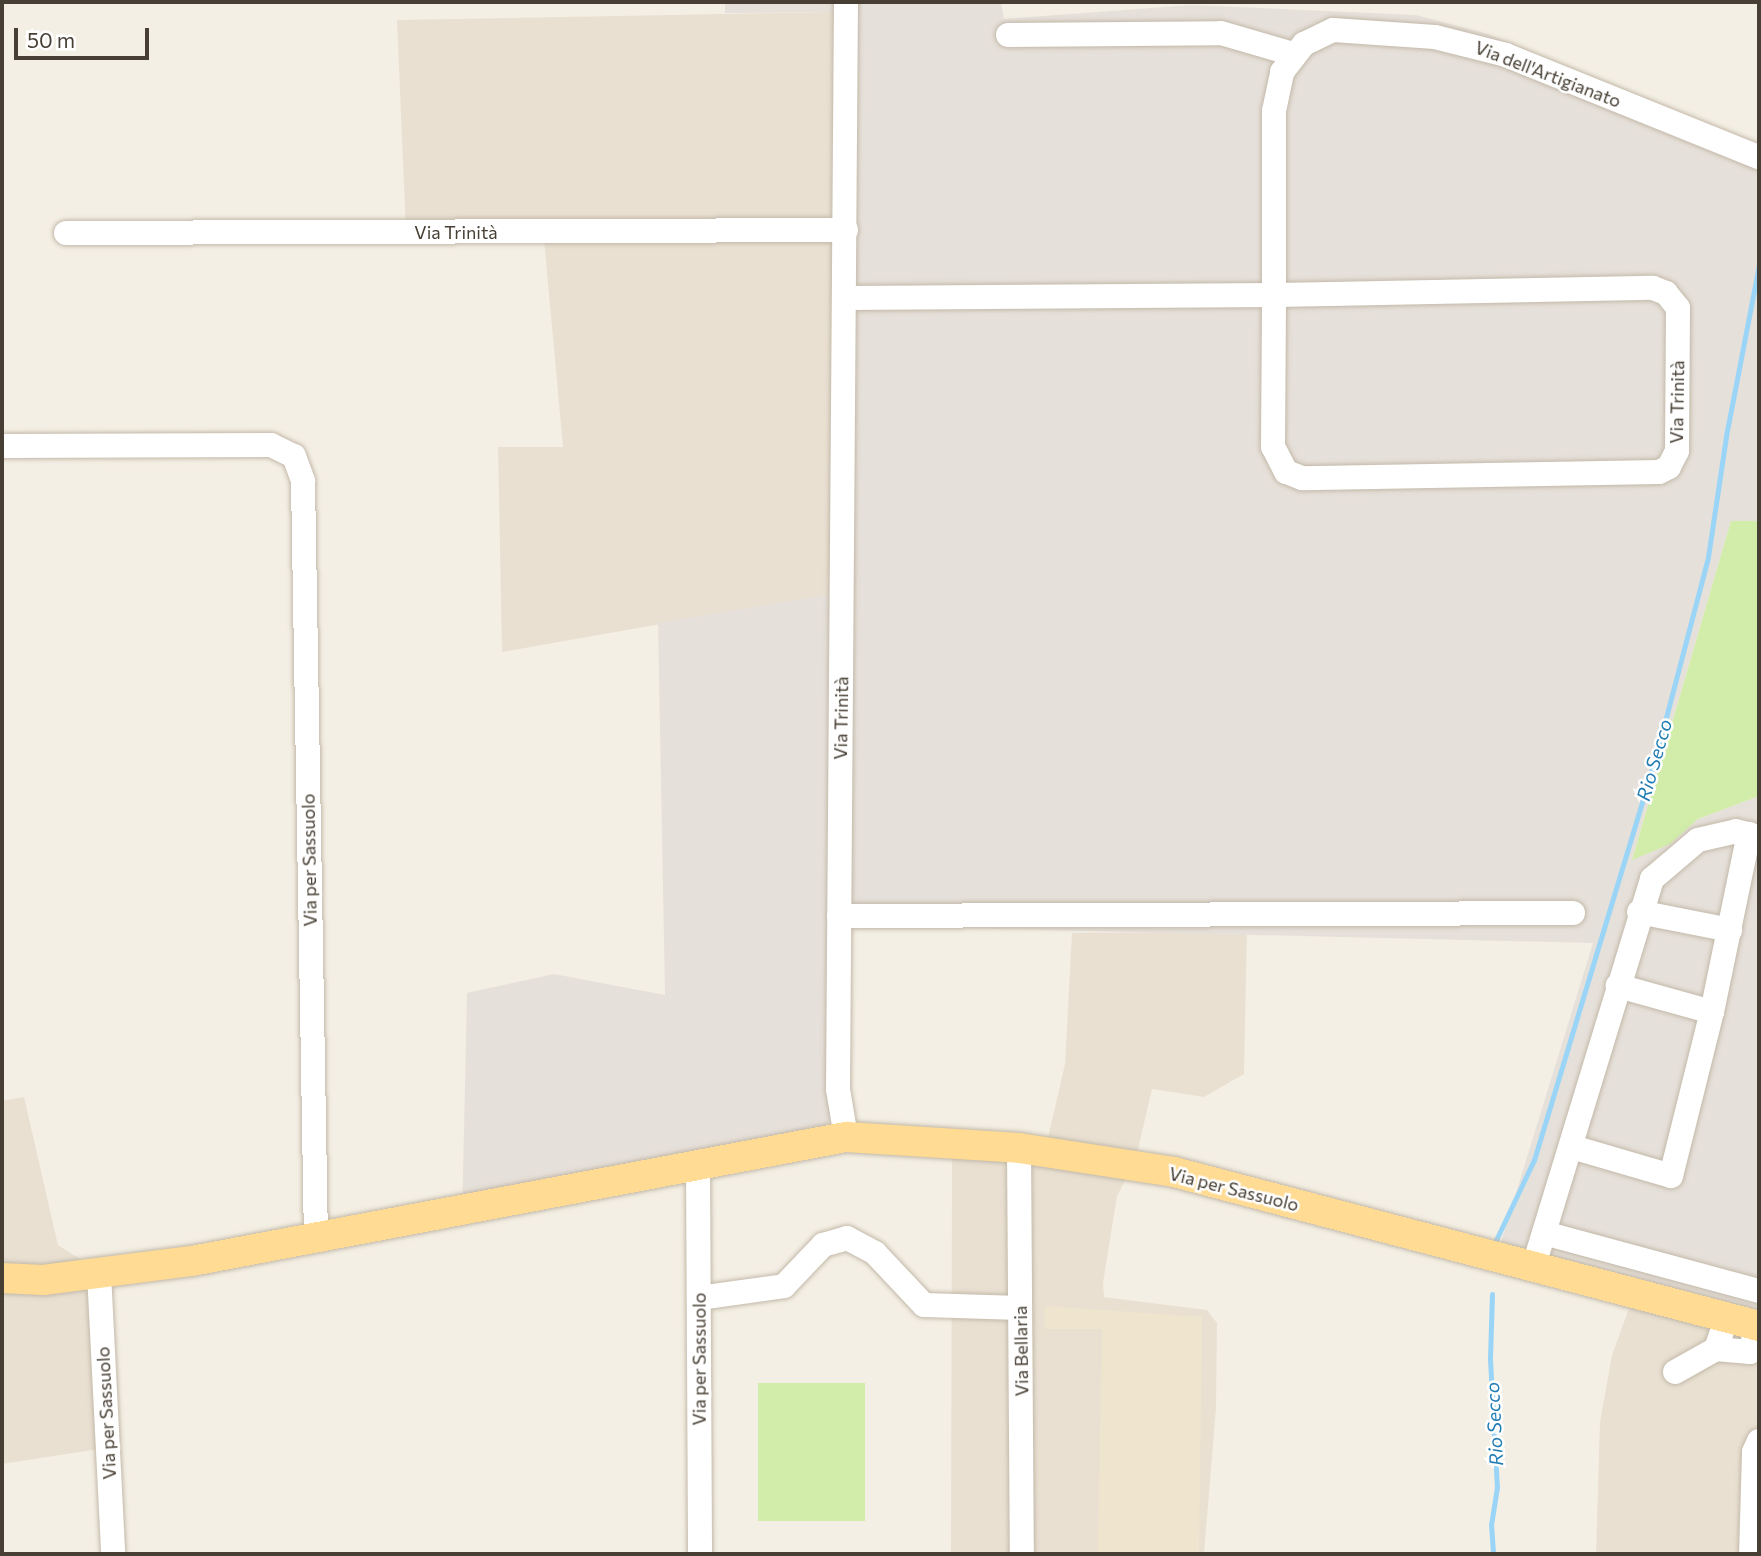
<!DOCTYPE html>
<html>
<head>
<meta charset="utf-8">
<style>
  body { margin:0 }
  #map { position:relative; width:1761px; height:1556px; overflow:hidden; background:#f4efe4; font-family:Commissioner,sans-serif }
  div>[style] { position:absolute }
  .residential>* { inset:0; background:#e9e0d2 }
  .industrial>* { inset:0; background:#e6e0da }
  .education>* { inset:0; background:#efe4cd }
  .green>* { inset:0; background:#d1eda9; transform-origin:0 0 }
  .stream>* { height:5px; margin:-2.5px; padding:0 2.5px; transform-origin:2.5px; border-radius:2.5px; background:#9ad5f7 }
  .roads { filter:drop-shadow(0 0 2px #c3b9a9) drop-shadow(0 0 2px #c3b9a9) }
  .minor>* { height:24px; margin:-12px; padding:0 12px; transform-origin:12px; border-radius:12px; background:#fff }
  .major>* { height:30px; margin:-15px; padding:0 15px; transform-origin:15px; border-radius:15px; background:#ffdb93 }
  span { translate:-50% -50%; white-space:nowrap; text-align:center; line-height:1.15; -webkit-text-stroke:5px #fff; paint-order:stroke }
  .street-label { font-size:18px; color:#473f34 }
  .water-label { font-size:19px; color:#217db4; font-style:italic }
  .frame { position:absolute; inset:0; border:4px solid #473f34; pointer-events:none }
  .scale { position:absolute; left:14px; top:28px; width:135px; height:32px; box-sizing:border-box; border:4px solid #473f34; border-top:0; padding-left:9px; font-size:21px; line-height:24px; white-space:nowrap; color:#473f34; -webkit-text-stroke:5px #fff; paint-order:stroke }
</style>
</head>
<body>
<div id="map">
  <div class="residential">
    <i style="clip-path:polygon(836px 12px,842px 592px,502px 652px,498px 447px,563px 447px,544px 240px,406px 232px,397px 20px)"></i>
    <i style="clip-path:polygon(1247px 932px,1244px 1074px,1204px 1097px,1152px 1089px,1135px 1162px,1117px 1196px,1103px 1283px,1104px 1297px,1207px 1310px,1217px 1323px,1216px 1408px,1204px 1554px,951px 1554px,952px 1153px,1047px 1142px,1065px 1064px,1072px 933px)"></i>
    <i style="clip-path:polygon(24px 1097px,58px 1245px,108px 1277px,118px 1446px,2px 1464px,2px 1101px)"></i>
    <i style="clip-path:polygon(1639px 1281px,1759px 1311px,1759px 1554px,1596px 1554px,1600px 1422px,1612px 1355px)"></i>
  </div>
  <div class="industrial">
    <i style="clip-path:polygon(725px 2px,1001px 2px,1004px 19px,1192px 5px,1416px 15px,1488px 34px,1759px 145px,1759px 521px,1731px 521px,1632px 859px,1670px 844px,1698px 819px,1759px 796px,1759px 1311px,1500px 1245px,1593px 943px,831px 925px,830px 1117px,826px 1127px,462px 1221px,467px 993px,554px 974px,665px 995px,658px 623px,842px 592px,836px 12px,725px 13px)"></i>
  </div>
  <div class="education">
    <i style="clip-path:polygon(1045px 1306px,1202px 1317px,1199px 1554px,1098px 1554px,1102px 1329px,1045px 1329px)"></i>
  </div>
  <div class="green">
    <i style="clip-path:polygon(1731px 521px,1759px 521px,1759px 796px,1698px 819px,1670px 844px,1632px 860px)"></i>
    <i style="left:758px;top:1383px;width:107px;height:138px"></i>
  </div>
  <div class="stream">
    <i style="left:1495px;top:1242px;width:91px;rotate:-64.6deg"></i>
    <i style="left:1534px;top:1160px;width:411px;rotate:-73.2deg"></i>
    <i style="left:1653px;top:767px;width:217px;rotate:-75.3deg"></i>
    <i style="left:1708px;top:557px;width:122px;rotate:-81.5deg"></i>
    <i style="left:1726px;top:436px;width:175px;rotate:-79.1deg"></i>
    <i style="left:1492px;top:1294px;width:65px;rotate:91.8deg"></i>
    <i style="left:1490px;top:1359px;width:128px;rotate:86.9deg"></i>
    <i style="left:1497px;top:1487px;width:37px;rotate:99deg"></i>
    <i style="left:1491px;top:1524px;width:30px;rotate:86deg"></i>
  </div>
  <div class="roads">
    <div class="minor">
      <i style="left:1008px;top:35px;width:213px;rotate:-0.5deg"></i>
      <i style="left:1221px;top:33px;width:75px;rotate:16.3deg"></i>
      <i style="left:66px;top:233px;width:780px;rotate:-0.22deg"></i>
      <i style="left:846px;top:298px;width:428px;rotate:-0.4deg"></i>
      <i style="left:1274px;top:295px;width:379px;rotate:-1.1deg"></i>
      <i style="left:1653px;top:288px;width:14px;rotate:21deg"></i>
      <i style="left:1666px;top:293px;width:19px;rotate:51deg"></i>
      <i style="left:1678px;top:308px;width:143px;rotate:90.4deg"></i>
      <i style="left:1677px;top:451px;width:18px;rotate:117deg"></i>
      <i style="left:1669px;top:467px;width:11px;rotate:153deg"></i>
      <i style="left:1659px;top:472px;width:357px;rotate:179deg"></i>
      <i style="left:1302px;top:478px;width:17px;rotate:-159deg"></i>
      <i style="left:1286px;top:472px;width:28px;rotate:-117deg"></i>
      <i style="left:1273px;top:447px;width:152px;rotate:-89.6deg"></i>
      <i style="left:1274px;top:295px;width:184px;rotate:-90deg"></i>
      <i style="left:1274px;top:111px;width:40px;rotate:-78deg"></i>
      <i style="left:1282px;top:72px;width:36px;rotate:-52deg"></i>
      <i style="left:1304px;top:44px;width:32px;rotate:-26deg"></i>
      <i style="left:1333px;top:30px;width:102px;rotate:3.9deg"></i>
      <i style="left:1435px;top:37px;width:73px;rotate:14.2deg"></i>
      <i style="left:1506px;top:55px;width:273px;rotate:22deg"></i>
      <i style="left:2px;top:446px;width:269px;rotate:-0.2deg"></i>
      <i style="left:271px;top:445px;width:25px;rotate:26deg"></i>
      <i style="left:294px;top:456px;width:27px;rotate:70deg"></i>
      <i style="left:303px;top:481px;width:758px;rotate:89.02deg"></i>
      <i style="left:1639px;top:912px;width:93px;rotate:11.2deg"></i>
      <i style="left:839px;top:916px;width:734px;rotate:-0.23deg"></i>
      <i style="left:1712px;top:1012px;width:182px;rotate:-78.3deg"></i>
      <i style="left:846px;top:1137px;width:49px;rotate:-99.5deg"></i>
      <i style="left:838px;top:1089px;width:1087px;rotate:-89.58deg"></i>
      <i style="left:1572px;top:1147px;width:103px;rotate:16.3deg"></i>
      <i style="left:1671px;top:1176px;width:169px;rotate:-76deg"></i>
      <i style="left:1712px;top:1012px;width:98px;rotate:-164.5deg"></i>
      <i style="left:1019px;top:1148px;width:406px;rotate:89.6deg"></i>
      <i style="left:698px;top:1163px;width:391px;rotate:89.7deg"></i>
      <i style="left:1544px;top:1233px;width:223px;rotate:15.1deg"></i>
      <i style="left:1534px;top:1265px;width:404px;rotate:-73deg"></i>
      <i style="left:1652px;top:879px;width:60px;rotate:-40.3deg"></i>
      <i style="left:1698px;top:840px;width:39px;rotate:-13deg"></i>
      <i style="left:1736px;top:831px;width:24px;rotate:15deg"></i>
      <i style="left:99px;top:1273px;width:281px;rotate:87.1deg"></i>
      <i style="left:699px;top:1298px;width:86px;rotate:-8deg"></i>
      <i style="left:784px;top:1286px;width:57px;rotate:-46.4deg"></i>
      <i style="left:823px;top:1245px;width:25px;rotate:-16deg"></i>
      <i style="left:847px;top:1238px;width:32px;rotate:28deg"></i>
      <i style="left:875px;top:1253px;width:71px;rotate:46.7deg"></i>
      <i style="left:924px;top:1305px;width:96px;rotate:1.8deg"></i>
      <i style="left:1716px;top:1349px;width:34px;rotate:5deg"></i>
      <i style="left:1750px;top:1352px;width:27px;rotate:-75deg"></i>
      <i style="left:1675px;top:1372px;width:47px;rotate:-29.3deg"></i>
      <i style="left:1716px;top:1349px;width:34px;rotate:-71deg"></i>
      <i style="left:1751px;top:1554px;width:102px;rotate:-88.3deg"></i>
      <i style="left:1754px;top:1452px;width:12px;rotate:-66deg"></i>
    </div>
    <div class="major">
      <i style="left:2px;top:1278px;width:41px;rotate:2.8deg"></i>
      <i style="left:43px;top:1280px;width:150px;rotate:-7.3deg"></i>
      <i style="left:192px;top:1261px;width:666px;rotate:-10.74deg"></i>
      <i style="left:846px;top:1137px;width:173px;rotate:3.6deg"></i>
      <i style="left:1019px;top:1148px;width:157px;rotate:8.8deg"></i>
      <i style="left:1174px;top:1172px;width:605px;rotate:14.75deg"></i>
    </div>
  </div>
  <div class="street-label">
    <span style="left:1548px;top:74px;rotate:21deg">Via dell'Artigianato</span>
    <span style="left:456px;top:232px">Via Trinità</span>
    <span style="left:1677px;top:402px;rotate:-89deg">Via Trinità</span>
    <span style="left:841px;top:718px;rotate:-89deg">Via Trinità</span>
    <span style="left:309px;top:860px;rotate:-91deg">Via per Sassuolo</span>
    <span style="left:1234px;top:1189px;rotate:14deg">Via per Sassuolo</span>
    <span style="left:1021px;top:1351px;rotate:-91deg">Via Bellaria</span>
    <span style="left:699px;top:1359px;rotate:-90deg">Via per Sassuolo</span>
    <span style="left:106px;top:1413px;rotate:-93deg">Via per Sassuolo</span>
  </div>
  <div class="water-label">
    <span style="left:1654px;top:760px;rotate:-74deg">Rio Secco</span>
    <span style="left:1494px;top:1424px;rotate:-93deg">Rio Secco</span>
  </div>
  <div class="frame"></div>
  <div class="scale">50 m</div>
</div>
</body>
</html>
